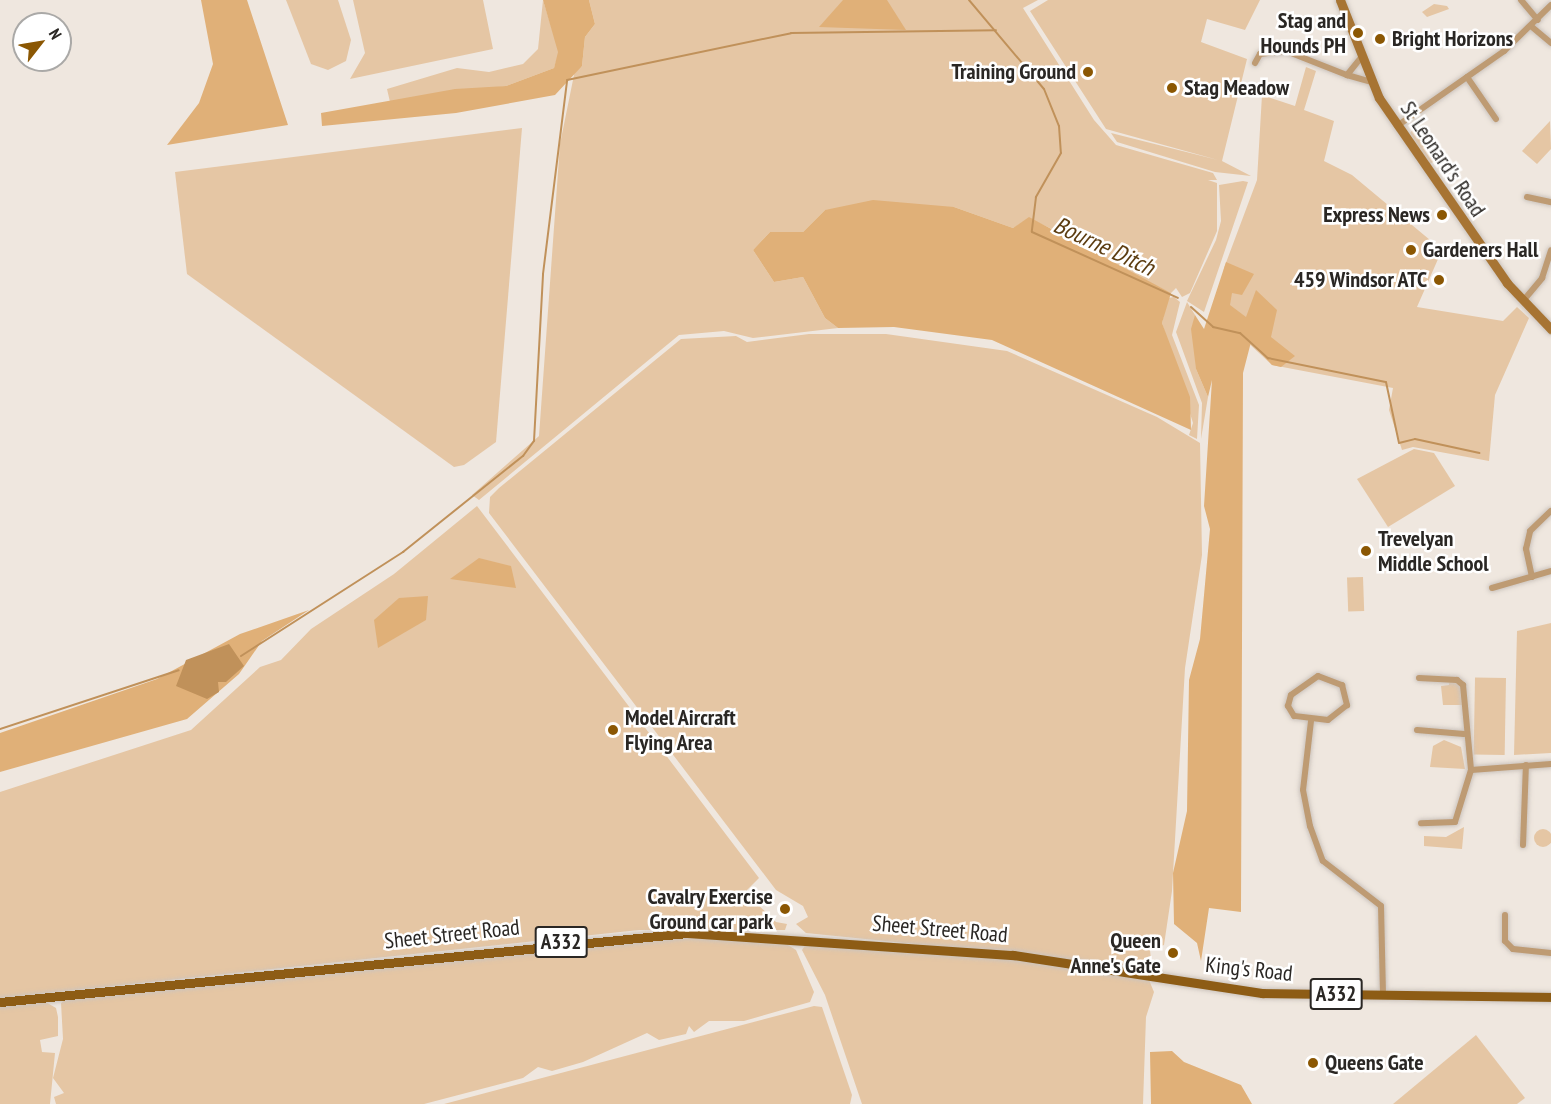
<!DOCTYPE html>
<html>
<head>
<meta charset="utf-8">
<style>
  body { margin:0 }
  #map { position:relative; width:1551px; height:1104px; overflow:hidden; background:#efe7df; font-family:"PT Sans Narrow",sans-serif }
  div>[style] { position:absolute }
  .green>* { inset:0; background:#e5c6a4; transform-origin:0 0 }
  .round { border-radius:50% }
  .forest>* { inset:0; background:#e0b078 }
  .water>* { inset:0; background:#c0915a }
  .stream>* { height:2px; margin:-1px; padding:0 1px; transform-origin:1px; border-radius:1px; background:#c0915a }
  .roads { filter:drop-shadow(0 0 2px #ccc4bd) drop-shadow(0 0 2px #ccc4bd) }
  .minor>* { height:6px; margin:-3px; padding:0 3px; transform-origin:3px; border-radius:3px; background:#be9b73 }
  .secondary>* { height:9px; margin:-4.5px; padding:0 4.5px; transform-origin:4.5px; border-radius:4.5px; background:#a77433 }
  .primary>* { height:9px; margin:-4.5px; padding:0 4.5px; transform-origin:4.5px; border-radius:4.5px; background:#8d5c15 }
  .dots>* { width:16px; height:16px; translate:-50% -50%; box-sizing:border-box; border:3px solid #fff; border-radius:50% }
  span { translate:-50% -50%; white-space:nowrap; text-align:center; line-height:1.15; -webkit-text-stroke:5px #fff; paint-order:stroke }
  .shield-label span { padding:2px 4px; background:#fff; border:2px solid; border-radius:4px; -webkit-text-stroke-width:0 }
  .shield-label { font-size:21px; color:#2a2724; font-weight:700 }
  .poi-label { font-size:22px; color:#2a2724; font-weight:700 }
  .right { translate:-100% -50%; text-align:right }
  .left { translate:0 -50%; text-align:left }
  .street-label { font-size:22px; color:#2a2724 }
  .water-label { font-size:24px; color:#5d3d11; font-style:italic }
  .north { position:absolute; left:12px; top:12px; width:60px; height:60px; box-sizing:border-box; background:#fff; border:2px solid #aaa9a7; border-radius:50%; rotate:59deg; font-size:16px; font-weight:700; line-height:24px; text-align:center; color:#2a2724 }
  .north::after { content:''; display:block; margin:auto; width:21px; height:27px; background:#8b5703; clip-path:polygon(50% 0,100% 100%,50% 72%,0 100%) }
</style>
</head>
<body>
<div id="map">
  <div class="green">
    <i style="clip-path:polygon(286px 0,338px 0,351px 40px,346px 61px,328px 70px,311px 64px)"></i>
    <i style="clip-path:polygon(353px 0,483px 0,493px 49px,350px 79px,365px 53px)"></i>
    <i style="clip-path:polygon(543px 0,559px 52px,554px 68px,506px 86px,390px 102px,387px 89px,457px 68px,489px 72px,523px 64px,538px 49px)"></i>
    <i style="clip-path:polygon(589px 0,1038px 0,1023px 8px,1094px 120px,1116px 145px,1213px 173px,1217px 180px,1208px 180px,1217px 183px,1217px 231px,1190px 293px,1182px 297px,1176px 288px,1171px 293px,1105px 261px,1100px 252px,1029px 218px,1013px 228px,954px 207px,825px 210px,803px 232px,770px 232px,753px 250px,774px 282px,803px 277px,825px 318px,838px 328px,753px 338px,724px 331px,679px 335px,479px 500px,472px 495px,539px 436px,560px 144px,575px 70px,582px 66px,585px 37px,595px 24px)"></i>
    <i style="clip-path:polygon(1048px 0,1260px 0,1245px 30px,1207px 19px,1201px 42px,1247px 59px,1222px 161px,1251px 176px,1215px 172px,1117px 142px,1111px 133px,1218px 160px,1106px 129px,1030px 11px)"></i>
    <i style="clip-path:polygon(1434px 4px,1447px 6px,1449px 9px,1427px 17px,1422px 12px)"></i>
    <i style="clip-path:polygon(1306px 67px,1316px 71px,1304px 110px,1334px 121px,1324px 161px,1352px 175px,1442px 250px,1417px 307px,1503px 321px,1517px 307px,1529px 318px,1495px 395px,1489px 461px,1413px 447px,1402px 450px,1389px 410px,1393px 388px,1272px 365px,1217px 314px,1224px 268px,1257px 180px,1262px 95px,1295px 106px)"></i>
    <i style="clip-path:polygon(1550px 121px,1551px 149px,1537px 164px,1522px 151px)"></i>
    <i style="clip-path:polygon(1416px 125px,1436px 160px,1430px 164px,1410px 133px)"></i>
    <i style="clip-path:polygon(522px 128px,496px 442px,464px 465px,454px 467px,187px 274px,175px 172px)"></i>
    <i style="clip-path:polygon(1243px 181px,1248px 182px,1245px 191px,1204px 312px,1187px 301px,1216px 240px,1221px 221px,1219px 185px)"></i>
    <i style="clip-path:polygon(1174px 297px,1180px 302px,1172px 335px,1199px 405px,1197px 439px,1189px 435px,1193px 423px,1162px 323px,1168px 298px)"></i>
    <i style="clip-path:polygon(1187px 302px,1195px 315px,1196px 369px,1208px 397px,1201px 439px,1202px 403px,1176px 332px)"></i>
    <i style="clip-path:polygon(809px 334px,886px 334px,1007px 351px,1157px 417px,1200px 443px,1202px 555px,1185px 668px,1172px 891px,1164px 945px,1150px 950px,1152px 968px,806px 933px,796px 924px,808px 917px,803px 906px,776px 890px,489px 513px,490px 497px,499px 488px,681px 339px,736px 336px,747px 342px)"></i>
    <i style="clip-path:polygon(1414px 449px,1434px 453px,1455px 486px,1388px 527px,1357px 479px)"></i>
    <i style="clip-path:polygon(477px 506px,759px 878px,745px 892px,776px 922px,787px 924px,785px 930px,639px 930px,0 998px,0 792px,191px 730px,260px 667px,281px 660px,311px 629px,394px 574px)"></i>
    <i style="left:1363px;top:577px;width:34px;height:16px;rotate:88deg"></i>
    <i style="clip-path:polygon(1551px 623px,1551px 753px,1514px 755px,1517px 631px)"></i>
    <i style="left:1506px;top:678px;width:77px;height:31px;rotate:91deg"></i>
    <i style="clip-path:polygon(1449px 679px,1460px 684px,1464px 705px,1443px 705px,1441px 686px,1449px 685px)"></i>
    <i style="clip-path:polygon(1444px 740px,1461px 747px,1465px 769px,1430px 767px,1433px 746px)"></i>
    <i style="clip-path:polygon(1464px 827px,1462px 849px,1424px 846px,1424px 836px,1446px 837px)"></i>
    <i class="round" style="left:1534px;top:829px;width:18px;height:18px"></i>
    <i style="clip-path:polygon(683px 936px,780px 940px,796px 950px,814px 992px,810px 1002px,744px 1021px,709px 1021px,694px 1032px,689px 1026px,686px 1034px,659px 1040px,647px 1033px,583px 1062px,552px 1071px,538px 1067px,523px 1078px,424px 1104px,56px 1104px,54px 1097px,64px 1093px,53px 1078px,63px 1039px,61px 1003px,69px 997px)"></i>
    <i style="clip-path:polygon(806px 944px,1020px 960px,1149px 980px,1154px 992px,1146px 1017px,1143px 1104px,862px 1104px,825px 995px,802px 950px)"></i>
    <i style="clip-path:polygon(44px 1001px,56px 1008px,58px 1017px,58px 1036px,40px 1040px,42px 1052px,55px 1053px,50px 1104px,0 1104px,0 1006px)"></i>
    <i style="clip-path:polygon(814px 1006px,822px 1007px,852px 1095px,850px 1104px,444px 1104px)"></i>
    <i style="clip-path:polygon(1476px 1035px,1525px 1098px,1517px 1104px,1393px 1104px)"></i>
  </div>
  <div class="forest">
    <i style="clip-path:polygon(201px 0,247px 0,288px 125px,167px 145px,199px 103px,213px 64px)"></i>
    <i style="clip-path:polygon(543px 0,589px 0,595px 24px,585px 37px,582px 66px,555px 95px,456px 113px,322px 126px,321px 113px,455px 89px,506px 86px,554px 68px,558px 52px)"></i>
    <i style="clip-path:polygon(843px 0,887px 0,906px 30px,819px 27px)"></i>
    <i style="clip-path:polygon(873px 200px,954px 207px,1013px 228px,1029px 217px,1171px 293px,1162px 323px,1190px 397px,1191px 430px,992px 340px,894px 327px,838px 328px,825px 318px,803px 277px,774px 282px,753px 250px,770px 232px,803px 232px,825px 210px)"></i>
    <i style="clip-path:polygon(1226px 262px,1254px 274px,1242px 295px,1232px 293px,1230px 305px,1246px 317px,1256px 290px,1277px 310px,1271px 337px,1295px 356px,1281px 367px,1272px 365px,1251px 342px,1243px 373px,1241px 912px,1209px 908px,1201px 961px,1197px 943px,1174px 924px,1173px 873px,1187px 811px,1189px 680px,1200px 639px,1210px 529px,1204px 506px,1212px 380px,1208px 397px,1196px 369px,1191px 329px,1195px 315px,1204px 329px)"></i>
    <i style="clip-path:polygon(479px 558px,511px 566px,516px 588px,450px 579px)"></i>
    <i style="clip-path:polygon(428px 596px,426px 620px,378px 648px,374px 620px,399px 598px)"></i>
    <i style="clip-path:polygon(309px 610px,262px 641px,239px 674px,187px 719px,0 772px,0 733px,157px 679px,240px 634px)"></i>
    <i style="clip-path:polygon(1172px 1051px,1184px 1062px,1241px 1085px,1252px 1104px,1151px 1104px,1150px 1052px)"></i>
  </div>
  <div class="water">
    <i style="clip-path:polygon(229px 644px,244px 666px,226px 682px,218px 682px,219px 692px,207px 699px,176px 686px,186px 660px)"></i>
  </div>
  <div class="stream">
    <i style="left:969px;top:0;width:116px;rotate:49.9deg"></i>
    <i style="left:1044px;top:89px;width:40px;rotate:68deg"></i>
    <i style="left:1059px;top:126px;width:27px;rotate:86deg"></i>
    <i style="left:1061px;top:153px;width:51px;rotate:119.6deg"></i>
    <i style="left:1036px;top:197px;width:35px;rotate:97deg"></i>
    <i style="left:1032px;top:232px;width:160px;rotate:24.3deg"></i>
    <i style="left:1191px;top:307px;width:30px;rotate:42deg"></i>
    <i style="left:1213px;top:327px;width:28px;rotate:13deg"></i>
    <i style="left:1240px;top:333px;width:38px;rotate:42deg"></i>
    <i style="left:1268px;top:358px;width:120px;rotate:11.5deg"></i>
    <i style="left:1386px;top:382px;width:62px;rotate:78deg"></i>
    <i style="left:1399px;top:443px;width:16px;rotate:-14deg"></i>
    <i style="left:1415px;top:439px;width:66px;rotate:12.3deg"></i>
    <i style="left:241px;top:656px;width:193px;rotate:-32.7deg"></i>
    <i style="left:403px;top:552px;width:154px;rotate:-38.7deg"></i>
    <i style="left:523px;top:456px;width:19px;rotate:-54deg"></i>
    <i style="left:534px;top:441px;width:167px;rotate:-86.9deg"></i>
    <i style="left:543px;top:274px;width:195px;rotate:-82.9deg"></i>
    <i style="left:567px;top:80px;width:229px;rotate:-11.8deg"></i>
    <i style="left:791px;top:33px;width:205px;rotate:-0.8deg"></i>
    <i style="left:0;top:729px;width:188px;rotate:-18.2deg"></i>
  </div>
  <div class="roads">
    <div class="minor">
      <i style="left:1521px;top:0;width:26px;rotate:50deg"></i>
      <i style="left:1532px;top:27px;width:25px;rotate:40deg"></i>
      <i style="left:1255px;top:63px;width:10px;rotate:-61deg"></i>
      <i style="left:1260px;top:54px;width:26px;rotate:-7deg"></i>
      <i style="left:1286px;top:51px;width:66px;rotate:21.5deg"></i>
      <i style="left:1347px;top:75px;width:21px;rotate:-51deg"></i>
      <i style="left:1347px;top:75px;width:25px;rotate:16deg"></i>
      <i style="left:1467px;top:77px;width:51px;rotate:55.4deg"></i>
      <i style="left:1397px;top:126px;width:131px;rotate:-35deg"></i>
      <i style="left:1504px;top:51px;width:66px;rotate:-44.4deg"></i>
      <i style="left:1527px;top:197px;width:25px;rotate:12deg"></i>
      <i style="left:1523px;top:301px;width:30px;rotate:-50deg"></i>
      <i style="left:1542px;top:278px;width:29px;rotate:-72deg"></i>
      <i style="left:1532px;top:577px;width:29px;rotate:-102deg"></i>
      <i style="left:1526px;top:549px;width:18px;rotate:-77deg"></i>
      <i style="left:1530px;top:531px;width:29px;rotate:-44deg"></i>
      <i style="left:1492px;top:588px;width:61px;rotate:-16.1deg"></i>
      <i style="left:1318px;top:676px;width:26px;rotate:21deg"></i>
      <i style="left:1342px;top:685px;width:21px;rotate:76deg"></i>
      <i style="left:1347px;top:705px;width:24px;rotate:142deg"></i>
      <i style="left:1328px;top:720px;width:34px;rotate:-173deg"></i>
      <i style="left:1294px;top:716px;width:12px;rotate:-121deg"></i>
      <i style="left:1288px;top:706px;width:11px;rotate:-75deg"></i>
      <i style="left:1291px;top:695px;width:33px;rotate:-35deg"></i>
      <i style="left:1419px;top:678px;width:38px;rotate:3deg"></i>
      <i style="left:1457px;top:680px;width:8px;rotate:40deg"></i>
      <i style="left:1463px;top:685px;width:85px;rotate:84.6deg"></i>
      <i style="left:1471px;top:770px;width:54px;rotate:107.1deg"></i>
      <i style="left:1455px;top:822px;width:34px;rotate:178deg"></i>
      <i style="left:1311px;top:721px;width:69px;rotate:96.6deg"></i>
      <i style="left:1303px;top:790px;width:37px;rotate:79deg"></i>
      <i style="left:1310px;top:826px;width:37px;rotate:70deg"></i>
      <i style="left:1323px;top:861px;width:73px;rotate:37.8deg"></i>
      <i style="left:1381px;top:906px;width:89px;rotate:88.7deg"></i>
      <i style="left:1417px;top:730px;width:47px;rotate:4.9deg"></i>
      <i style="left:1471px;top:770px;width:80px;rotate:-4.3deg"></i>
      <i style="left:1523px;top:845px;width:80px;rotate:-87.9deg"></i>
      <i style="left:1505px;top:915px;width:26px;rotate:90deg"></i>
      <i style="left:1505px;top:941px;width:11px;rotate:45deg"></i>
      <i style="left:1513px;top:949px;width:38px;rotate:6deg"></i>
    </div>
    <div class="secondary">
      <i style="left:1340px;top:0;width:105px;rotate:68.3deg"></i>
      <i style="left:1379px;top:98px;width:225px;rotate:55.3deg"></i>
      <i style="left:1507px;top:283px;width:64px;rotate:46.3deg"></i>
    </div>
    <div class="primary">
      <i style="left:0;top:1002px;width:691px;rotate:-5.73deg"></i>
      <i style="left:688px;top:933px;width:326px;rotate:3.9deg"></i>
      <i style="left:1013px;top:955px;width:252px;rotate:8.7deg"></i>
      <i style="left:1262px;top:993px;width:289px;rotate:0.8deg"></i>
    </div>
  </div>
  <div class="dots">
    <i style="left:1358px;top:33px;background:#8b5703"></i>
    <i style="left:1380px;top:39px;background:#8b5703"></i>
    <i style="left:1088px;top:72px;background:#8b5703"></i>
    <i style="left:1172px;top:88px;background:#8b5703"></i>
    <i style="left:1442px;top:215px;background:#8b5703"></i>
    <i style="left:1411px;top:250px;background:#8b5703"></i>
    <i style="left:1439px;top:280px;background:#8b5703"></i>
    <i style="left:1366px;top:551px;background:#8b5703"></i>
    <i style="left:613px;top:730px;background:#8b5703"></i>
    <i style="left:785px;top:909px;background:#8b5703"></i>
    <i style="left:1173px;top:953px;background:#8b5703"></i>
    <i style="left:1313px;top:1063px;background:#8b5703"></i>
  </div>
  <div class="shield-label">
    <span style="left:561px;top:942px">A332</span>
    <span style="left:1336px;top:994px">A332</span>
  </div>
  <div class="poi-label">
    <span class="right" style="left:1346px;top:33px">Stag and<br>Hounds PH</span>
    <span class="left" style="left:1392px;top:39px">Bright Horizons</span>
    <span class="right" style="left:1076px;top:72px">Training Ground</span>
    <span class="left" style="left:1184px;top:88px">Stag Meadow</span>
    <span class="right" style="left:1430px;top:215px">Express News</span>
    <span class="left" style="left:1423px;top:250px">Gardeners Hall</span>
    <span class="right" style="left:1427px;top:280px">459 Windsor ATC</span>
    <span class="left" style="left:1378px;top:551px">Trevelyan<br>Middle School</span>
    <span class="left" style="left:625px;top:730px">Model Aircraft<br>Flying Area</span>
    <span class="right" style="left:773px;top:909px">Cavalry Exercise<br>Ground car park</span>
    <span class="right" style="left:1161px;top:953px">Queen<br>Anne's Gate</span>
    <span class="left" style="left:1325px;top:1063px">Queens Gate</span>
  </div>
  <div class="street-label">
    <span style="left:1443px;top:159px;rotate:56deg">St Leonard's Road</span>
    <span style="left:940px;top:929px;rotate:5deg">Sheet Street Road</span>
    <span style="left:452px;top:934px;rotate:-6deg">Sheet Street Road</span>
    <span style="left:1249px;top:969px;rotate:6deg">King's Road</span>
  </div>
  <div class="water-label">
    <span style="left:1104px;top:246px;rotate:25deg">Bourne Ditch</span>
  </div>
  <div class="north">N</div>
</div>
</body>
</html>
